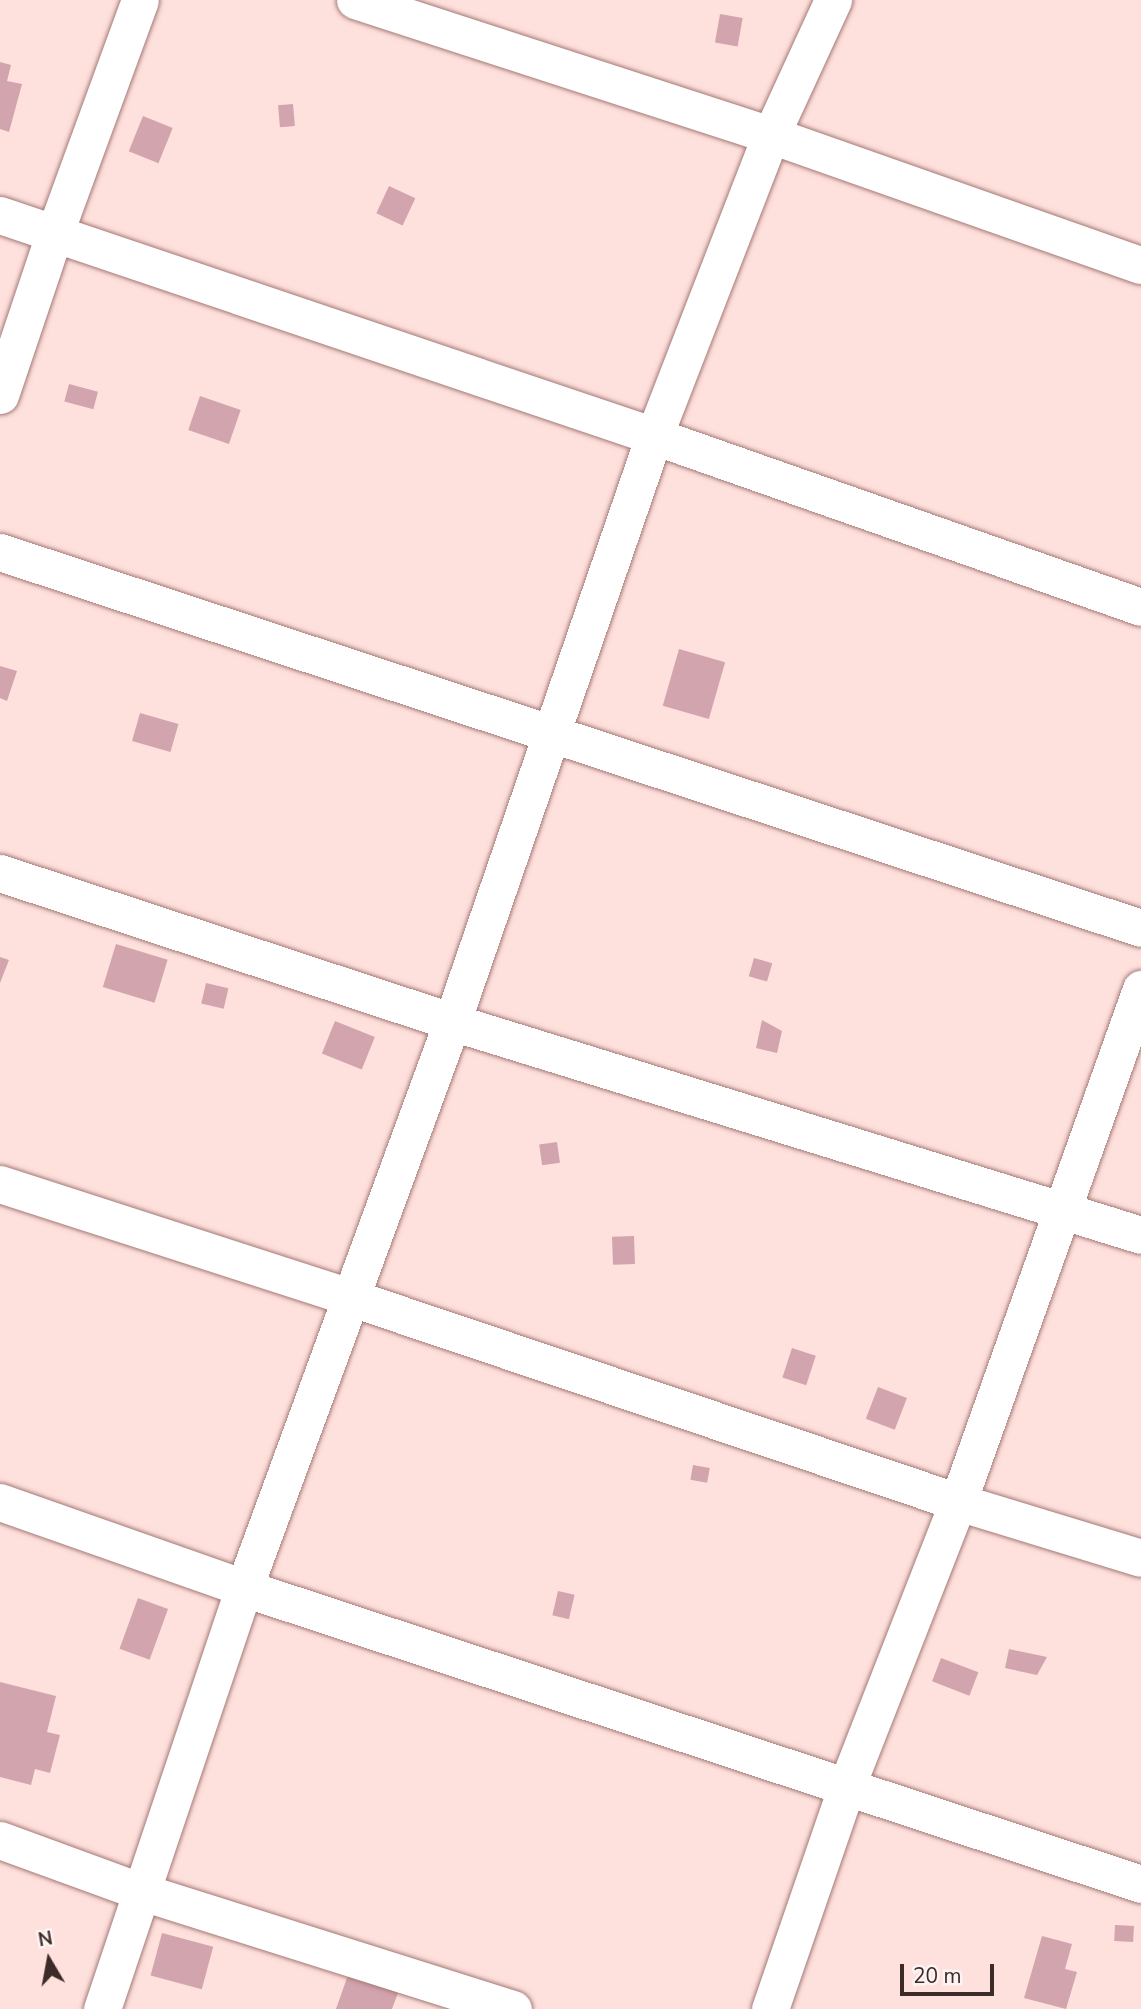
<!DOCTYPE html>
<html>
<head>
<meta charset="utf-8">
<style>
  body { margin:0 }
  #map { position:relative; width:1141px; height:2009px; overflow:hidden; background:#fee0dd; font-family:"Nunito Sans",sans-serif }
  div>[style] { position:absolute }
  .building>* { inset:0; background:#d2a4ae; transform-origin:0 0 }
  .roads { filter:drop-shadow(0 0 2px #a47975) drop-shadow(0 0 2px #a47975) }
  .street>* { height:37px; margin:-18.5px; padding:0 18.5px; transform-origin:18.5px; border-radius:18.5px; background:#fff }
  span { translate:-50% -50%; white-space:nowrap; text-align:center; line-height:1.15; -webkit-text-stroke:5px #fdf3f2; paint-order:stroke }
  .north { position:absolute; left:14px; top:1925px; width:70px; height:70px; -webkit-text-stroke:5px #fdf3f2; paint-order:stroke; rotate:350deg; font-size:19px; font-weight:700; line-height:28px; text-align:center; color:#3d2b29 }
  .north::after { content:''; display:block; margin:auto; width:24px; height:32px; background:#3d2b29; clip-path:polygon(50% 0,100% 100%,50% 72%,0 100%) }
  .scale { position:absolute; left:900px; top:1964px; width:94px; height:32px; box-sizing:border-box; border:4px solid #3d2b29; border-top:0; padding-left:9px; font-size:21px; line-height:24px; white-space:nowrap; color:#3d2b29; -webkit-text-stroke:5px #fdf3f2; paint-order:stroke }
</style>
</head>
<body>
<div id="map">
  <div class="building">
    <i style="left:720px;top:14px;width:23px;height:29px;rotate:10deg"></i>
    <i style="clip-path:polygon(0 62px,11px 65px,7px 81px,22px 84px,9px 132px,0 129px)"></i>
    <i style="left:293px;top:104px;width:22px;height:15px;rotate:85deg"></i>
    <i style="left:143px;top:116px;width:32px;height:38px;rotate:22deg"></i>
    <i style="left:389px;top:186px;width:29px;height:30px;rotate:25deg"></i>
    <i style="left:69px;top:384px;width:30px;height:18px;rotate:15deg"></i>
    <i style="left:200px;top:396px;width:43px;height:36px;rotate:19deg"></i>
    <i style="left:679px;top:649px;width:48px;height:59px;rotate:16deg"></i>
    <i style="clip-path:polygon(0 666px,17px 671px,7px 701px,0 698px)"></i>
    <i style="left:140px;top:713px;width:40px;height:29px;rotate:16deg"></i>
    <i style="left:116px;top:944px;width:54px;height:45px;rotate:17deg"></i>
    <i style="clip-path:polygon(0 957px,9px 960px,0 983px)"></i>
    <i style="left:754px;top:958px;width:19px;height:19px;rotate:16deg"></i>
    <i style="left:206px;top:983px;width:23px;height:21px;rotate:13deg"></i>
    <i style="clip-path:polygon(762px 1020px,782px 1031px,777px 1053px,756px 1048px)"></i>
    <i style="left:335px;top:1021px;width:43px;height:35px;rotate:22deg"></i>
    <i style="left:557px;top:1142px;width:21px;height:18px;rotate:82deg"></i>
    <i style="left:634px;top:1236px;width:28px;height:22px;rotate:88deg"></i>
    <i style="left:792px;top:1348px;width:25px;height:31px;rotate:18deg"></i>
    <i style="left:878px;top:1387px;width:31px;height:34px;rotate:21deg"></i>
    <i style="left:693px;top:1465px;width:17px;height:15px;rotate:10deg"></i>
    <i style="left:558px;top:1591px;width:17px;height:25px;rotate:13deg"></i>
    <i style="left:138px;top:1598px;width:32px;height:54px;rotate:20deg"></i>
    <i style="clip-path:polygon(1009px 1649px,1047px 1657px,1037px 1675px,1005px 1668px)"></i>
    <i style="left:941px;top:1658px;width:40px;height:25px;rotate:21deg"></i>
    <i style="clip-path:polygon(0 1682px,56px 1696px,47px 1732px,60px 1735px,50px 1773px,35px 1769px,31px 1785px,0 1777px)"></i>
    <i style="left:1115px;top:1925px;width:19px;height:16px;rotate:3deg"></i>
    <i style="left:162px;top:1933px;width:53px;height:44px;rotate:15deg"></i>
    <i style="clip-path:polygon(1042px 1936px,1072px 1944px,1065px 1969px,1077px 1972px,1066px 2009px,1024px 1998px)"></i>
    <i style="clip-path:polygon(348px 1975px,398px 1993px,392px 2009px,336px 2009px)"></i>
  </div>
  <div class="roads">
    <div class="street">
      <i style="left:355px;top:0;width:437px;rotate:18deg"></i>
      <i style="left:771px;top:135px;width:392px;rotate:19.4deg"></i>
      <i style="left:0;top:215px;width:690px;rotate:18.67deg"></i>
      <i style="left:654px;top:436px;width:516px;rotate:19.35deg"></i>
      <i style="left:0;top:395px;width:169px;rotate:-71.4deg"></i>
      <i style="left:54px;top:235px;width:250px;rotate:-69.9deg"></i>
      <i style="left:0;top:552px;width:1201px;rotate:18.24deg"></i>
      <i style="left:0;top:873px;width:476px;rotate:18.2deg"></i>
      <i style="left:452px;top:1022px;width:721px;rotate:17.18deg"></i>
      <i style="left:0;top:1184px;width:367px;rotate:17.9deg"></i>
      <i style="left:349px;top:1297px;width:643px;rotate:18.6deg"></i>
      <i style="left:958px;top:1502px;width:191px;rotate:17deg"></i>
      <i style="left:0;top:1502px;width:259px;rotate:19.4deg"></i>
      <i style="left:244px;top:1588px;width:945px;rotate:18.26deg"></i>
      <i style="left:0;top:1840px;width:151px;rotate:20.1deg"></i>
      <i style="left:142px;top:1892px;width:389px;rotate:17.5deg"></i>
      <i style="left:102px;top:2009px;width:444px;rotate:-71.4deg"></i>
      <i style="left:244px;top:1588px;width:603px;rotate:-69.82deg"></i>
      <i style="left:452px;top:1022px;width:620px;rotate:-70.98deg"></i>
      <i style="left:654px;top:436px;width:323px;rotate:-68.8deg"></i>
      <i style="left:771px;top:135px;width:149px;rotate:-65.3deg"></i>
      <i style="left:770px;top:2009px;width:237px;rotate:-71deg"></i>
      <i style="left:847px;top:1785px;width:304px;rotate:-68.6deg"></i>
      <i style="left:958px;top:1502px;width:545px;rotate:-70.37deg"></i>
    </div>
  </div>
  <div class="north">N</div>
  <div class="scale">20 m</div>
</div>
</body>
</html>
